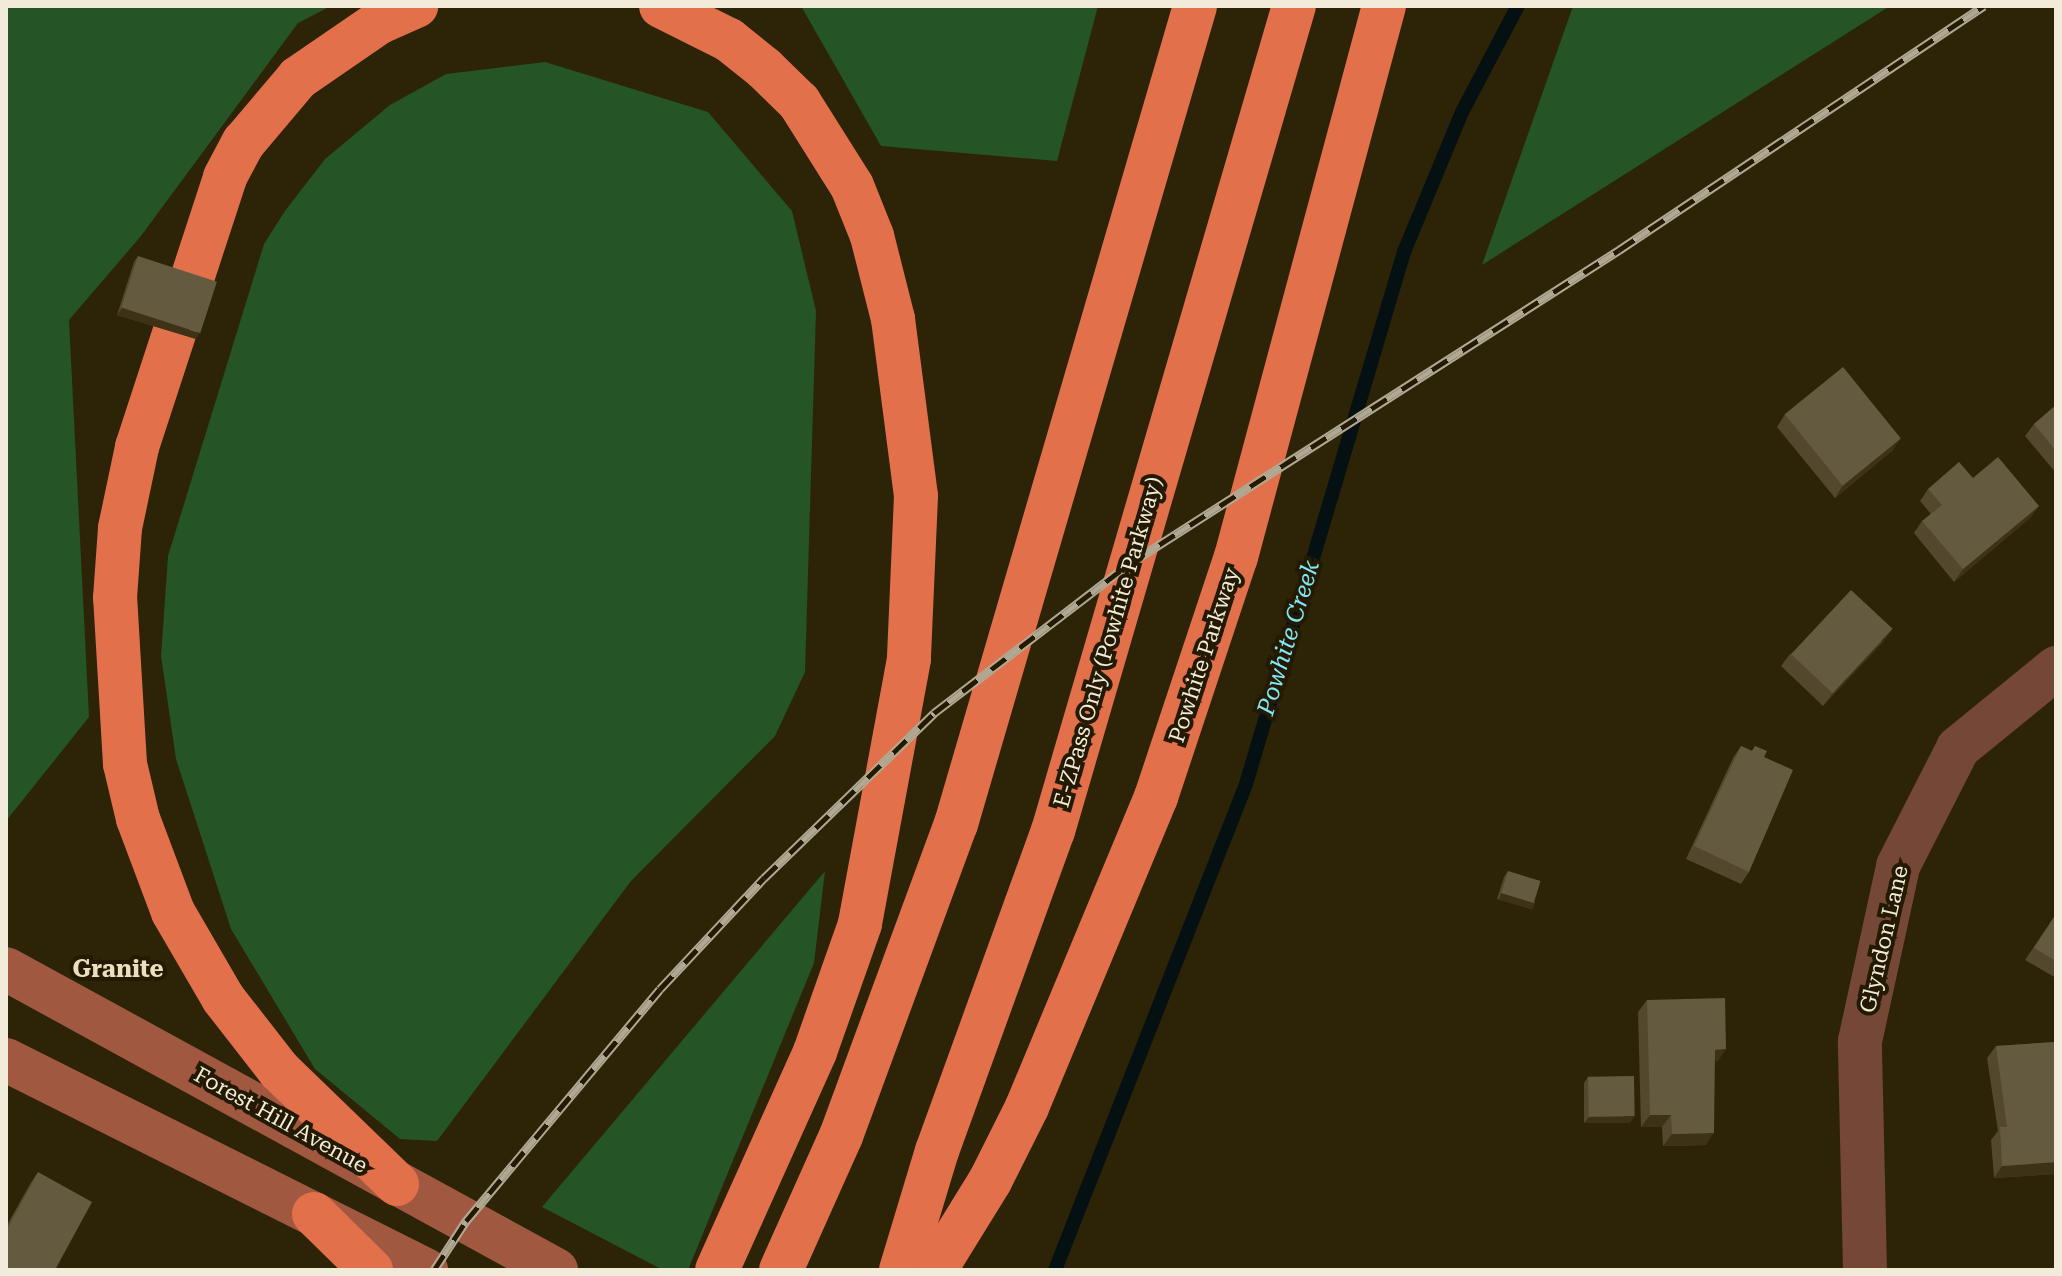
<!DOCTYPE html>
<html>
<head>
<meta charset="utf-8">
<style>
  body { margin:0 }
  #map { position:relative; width:2062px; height:1276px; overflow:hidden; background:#2d2306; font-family:"Roboto Serif",serif }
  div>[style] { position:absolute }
  .green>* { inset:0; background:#255427 }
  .stream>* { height:14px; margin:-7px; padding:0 7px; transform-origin:7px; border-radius:7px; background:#051012 }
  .street>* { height:44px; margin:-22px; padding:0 22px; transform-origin:22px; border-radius:22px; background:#754737 }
  .secondary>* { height:44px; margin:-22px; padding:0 22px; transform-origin:22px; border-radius:22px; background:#a15840 }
  .highway>* { height:44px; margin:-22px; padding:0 22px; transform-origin:22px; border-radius:22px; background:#e2704a }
  .rail>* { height:9px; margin-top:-4.5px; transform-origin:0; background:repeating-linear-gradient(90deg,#241a00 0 18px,#afa893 0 36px); box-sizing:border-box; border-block:2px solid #afa893 }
  .wall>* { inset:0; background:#53482d }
  .shaded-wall>* { inset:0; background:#3d3216; transform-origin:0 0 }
  .building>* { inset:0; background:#645a40; transform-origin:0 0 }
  span { translate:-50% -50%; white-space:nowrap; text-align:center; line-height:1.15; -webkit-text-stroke:8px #241a00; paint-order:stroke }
  .street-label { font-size:22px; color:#f1ebda }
  .water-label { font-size:24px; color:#82e7f8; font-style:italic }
  .neighbourhood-label { font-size:24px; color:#ecdfbe; font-weight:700 }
  .frame { position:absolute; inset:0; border:8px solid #f1ebda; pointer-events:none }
</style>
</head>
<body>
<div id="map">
  <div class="green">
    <i style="clip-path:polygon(6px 6px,331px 6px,298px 23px,141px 236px,69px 320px,89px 717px,6px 821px)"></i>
    <i style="clip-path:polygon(801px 6px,1098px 6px,1057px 161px,881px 146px)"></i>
    <i style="clip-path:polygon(1573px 6px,1890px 6px,1482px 265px)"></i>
    <i style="clip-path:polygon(545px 62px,708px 112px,792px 211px,816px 311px,805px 672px,775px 736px,631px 881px,437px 1141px,400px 1139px,315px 1069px,231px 929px,176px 759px,161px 656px,168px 556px,264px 244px,285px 211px,325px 159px,390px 105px,446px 74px)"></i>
    <i style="clip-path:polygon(825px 871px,814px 963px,688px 1270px,663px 1270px,542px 1207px)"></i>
  </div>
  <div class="stream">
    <i style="left:1055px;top:1270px;width:522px;rotate:-68.54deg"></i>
    <i style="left:1246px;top:784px;width:555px;rotate:-73.46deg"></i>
    <i style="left:1404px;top:252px;width:152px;rotate:-67.5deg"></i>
    <i style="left:1462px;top:112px;width:120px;rotate:-62.2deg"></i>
  </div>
  <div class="street">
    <i style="left:1865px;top:1270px;width:229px;rotate:-91.3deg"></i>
    <i style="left:1860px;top:1041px;width:179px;rotate:-77.7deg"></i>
    <i style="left:1898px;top:866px;width:132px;rotate:-63deg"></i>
    <i style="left:1958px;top:748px;width:127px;rotate:-39.2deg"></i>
  </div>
  <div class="secondary">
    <i style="left:6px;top:969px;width:627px;rotate:28.69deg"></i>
    <i style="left:6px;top:1060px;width:470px;rotate:26.6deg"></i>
  </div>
  <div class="highway">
    <i style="left:661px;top:6px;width:76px;rotate:26.6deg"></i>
    <i style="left:729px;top:40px;width:45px;rotate:38.7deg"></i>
    <i style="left:764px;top:68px;width:49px;rotate:44.2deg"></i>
    <i style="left:799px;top:102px;width:99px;rotate:57.8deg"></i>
    <i style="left:852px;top:186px;width:54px;rotate:68.2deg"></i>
    <i style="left:872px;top:236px;width:86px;rotate:75.8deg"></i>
    <i style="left:893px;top:319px;width:178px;rotate:82.6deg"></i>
    <i style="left:916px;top:496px;width:163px;rotate:92.5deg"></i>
    <i style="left:909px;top:659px;width:269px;rotate:100.5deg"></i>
    <i style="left:860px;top:924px;width:136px;rotate:109.4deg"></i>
    <i style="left:815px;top:1052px;width:239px;rotate:114.2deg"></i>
    <i style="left:397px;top:1184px;width:164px;rotate:-136deg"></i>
    <i style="left:279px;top:1070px;width:91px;rotate:-127.9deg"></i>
    <i style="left:223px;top:998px;width:99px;rotate:-120.2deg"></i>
    <i style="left:173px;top:912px;width:99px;rotate:-110.6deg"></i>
    <i style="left:138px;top:819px;width:57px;rotate:-103.3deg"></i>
    <i style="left:125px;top:764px;width:166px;rotate:-93.4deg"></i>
    <i style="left:115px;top:598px;width:70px;rotate:-85.9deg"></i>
    <i style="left:120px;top:528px;width:83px;rotate:-78.1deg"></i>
    <i style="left:137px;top:447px;width:284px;rotate:-71.9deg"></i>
    <i style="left:225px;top:177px;width:40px;rotate:-62deg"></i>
    <i style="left:244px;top:142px;width:84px;rotate:-49.8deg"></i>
    <i style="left:298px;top:78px;width:97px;rotate:-34.5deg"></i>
    <i style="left:378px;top:23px;width:42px;rotate:-24.1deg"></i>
    <i style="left:314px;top:1214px;width:80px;rotate:44.5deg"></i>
    <i style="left:781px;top:1270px;width:147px;rotate:-65.9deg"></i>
    <i style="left:841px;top:1136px;width:333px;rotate:-69.8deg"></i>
    <i style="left:956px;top:824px;width:852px;rotate:-73.71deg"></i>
    <i style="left:901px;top:1270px;width:124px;rotate:-73.2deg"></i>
    <i style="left:937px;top:1151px;width:340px;rotate:-70.1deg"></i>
    <i style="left:1053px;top:831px;width:859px;rotate:-73.72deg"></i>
    <i style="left:935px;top:1270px;width:105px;rotate:-58.3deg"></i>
    <i style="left:990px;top:1181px;width:83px;rotate:-63.4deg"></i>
    <i style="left:1027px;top:1107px;width:336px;rotate:-67.4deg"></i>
    <i style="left:1156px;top:797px;width:253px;rotate:-71.6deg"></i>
    <i style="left:1236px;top:557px;width:571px;rotate:-74.97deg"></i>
  </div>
  <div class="rail">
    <i style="left:434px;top:1270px;width:59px;rotate:-56.9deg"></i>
    <i style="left:466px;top:1221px;width:302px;rotate:-50.1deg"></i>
    <i style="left:660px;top:989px;width:152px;rotate:-46.9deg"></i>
    <i style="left:764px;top:878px;width:237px;rotate:-44.1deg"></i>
    <i style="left:934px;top:713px;width:245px;rotate:-37.4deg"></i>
    <i style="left:1129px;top:564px;width:582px;rotate:-32.65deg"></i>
    <i style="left:1619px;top:250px;width:439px;rotate:-33.8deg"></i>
  </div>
  <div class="wall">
    <i style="clip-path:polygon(138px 256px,196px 339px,117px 315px,134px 262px)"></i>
    <i style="clip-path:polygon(2056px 405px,2056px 473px,2025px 436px,2034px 424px)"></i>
    <i style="clip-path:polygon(1785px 414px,1893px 450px,1835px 498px,1777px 427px)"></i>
    <i style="clip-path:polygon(1973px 478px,2039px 506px,2030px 518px,1954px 582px,1914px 533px,1922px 521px,1931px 514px,1920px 501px,1928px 489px)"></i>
    <i style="clip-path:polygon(1884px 641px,1823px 706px,1781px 666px,1790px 654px)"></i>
    <i style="clip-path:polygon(1741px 746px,1752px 751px,1755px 746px,1764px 757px,1749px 872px,1741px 884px,1686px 859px,1733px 758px)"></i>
    <i style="clip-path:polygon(1508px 871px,1535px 903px,1531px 909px,1497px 899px,1504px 877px)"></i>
    <i style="clip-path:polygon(2056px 914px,2056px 978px,2025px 960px)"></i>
    <i style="clip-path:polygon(1647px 1000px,1718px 1061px,1715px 1061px,1706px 1145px,1663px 1146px,1662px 1127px,1641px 1127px,1638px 1012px)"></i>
    <i style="clip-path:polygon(2056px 1042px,2056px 1174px,1994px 1178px,1991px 1140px,1998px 1131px,1987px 1058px,1996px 1046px)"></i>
    <i style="clip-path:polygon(1588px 1077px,1630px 1123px,1584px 1123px,1584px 1083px)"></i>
    <i style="clip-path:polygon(38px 1172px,6px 1270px,6px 1227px,30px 1184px)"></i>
  </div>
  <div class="shaded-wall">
    <i style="clip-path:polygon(122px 308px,200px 333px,196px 339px,117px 315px)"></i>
    <i style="clip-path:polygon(1901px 438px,1893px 450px,1835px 498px,1843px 485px)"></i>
    <i style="clip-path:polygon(2039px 506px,2030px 518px,1954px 582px,1963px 569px)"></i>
    <i style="clip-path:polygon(1893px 629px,1884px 641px,1823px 706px,1832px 694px)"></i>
    <i style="left:1501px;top:893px;width:35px;height:7px;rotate:16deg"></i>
    <i style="clip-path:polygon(1726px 1049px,1718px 1061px,1706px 1062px,1715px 1050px)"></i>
    <i style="clip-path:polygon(1650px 1115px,1671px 1115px,1662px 1127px,1641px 1127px)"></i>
    <i style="clip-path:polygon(1635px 1116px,1630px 1123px,1584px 1123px,1589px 1117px)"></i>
    <i style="clip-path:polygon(1714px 1133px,1706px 1145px,1663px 1146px,1672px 1134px)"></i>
    <i style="clip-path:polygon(2056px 1162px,2056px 1174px,1994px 1178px,2002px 1166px)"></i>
  </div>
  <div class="building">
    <i style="left:138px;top:256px;width:83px;height:54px;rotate:18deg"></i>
    <i style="left:1843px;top:367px;width:92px;height:75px;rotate:51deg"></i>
    <i style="clip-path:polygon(2056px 405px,2056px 451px,2034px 424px)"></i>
    <i style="clip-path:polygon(1998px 457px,2039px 506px,1963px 569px,1922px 521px,1942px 505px,1928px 489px,1959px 462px,1973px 478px)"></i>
    <i style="left:1851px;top:590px;width:57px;height:88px;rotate:43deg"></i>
    <i style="clip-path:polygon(1741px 746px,1752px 751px,1755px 746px,1767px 751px,1764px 757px,1793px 770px,1749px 872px,1694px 846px)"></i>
    <i style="left:1508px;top:871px;width:34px;height:23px;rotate:17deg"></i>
    <i style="clip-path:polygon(2056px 914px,2056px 961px,2034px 948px)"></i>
    <i style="clip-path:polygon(1725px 998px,1726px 1049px,1715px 1050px,1714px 1133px,1672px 1134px,1671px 1115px,1650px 1115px,1647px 1000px)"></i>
    <i style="clip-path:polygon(2056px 1042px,2056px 1162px,2002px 1166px,2000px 1127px,2007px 1127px,1996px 1046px)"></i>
    <i style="left:1634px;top:1076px;width:40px;height:46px;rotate:89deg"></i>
    <i style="clip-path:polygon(38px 1172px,92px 1202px,55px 1270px,6px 1270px,6px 1231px)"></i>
  </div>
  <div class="street-label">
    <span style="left:1108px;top:642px;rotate:-74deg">E-ZPass Only (Powhite Parkway)</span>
    <span style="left:1204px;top:655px;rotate:-72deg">Powhite Parkway</span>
    <span style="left:1884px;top:939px;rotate:-77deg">Glyndon Lane</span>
    <span style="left:281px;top:1120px;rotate:29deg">Forest Hill Avenue</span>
  </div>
  <div class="water-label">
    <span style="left:1289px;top:638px;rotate:-73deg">Powhite Creek</span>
  </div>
  <div class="neighbourhood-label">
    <span style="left:118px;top:970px">Granite</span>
  </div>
  <div class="frame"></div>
</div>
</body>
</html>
